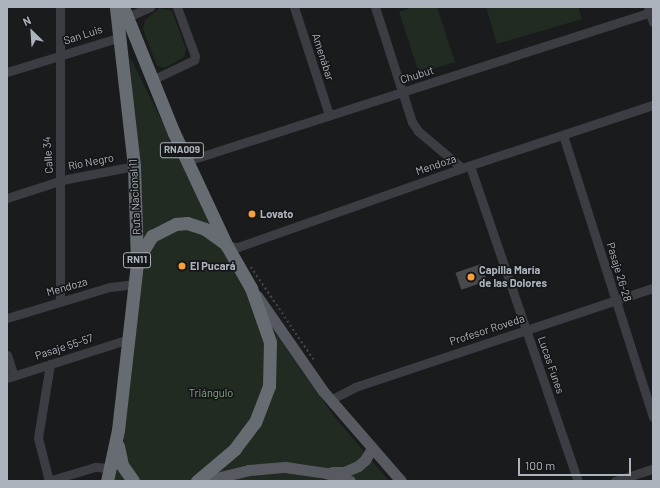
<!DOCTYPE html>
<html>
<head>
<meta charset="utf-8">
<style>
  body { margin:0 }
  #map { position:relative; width:660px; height:488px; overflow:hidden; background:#1a1b1d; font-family:Barlow,sans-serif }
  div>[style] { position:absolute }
  .green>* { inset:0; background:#222b22 }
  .building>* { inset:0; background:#47494d; transform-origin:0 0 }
  .path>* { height:1.5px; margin-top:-0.75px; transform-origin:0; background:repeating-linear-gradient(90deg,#414449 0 2px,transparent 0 5px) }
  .minor>* { height:9px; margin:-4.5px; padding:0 4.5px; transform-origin:4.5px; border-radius:4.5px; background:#3b3d42 }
  .major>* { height:11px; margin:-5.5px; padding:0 5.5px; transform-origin:5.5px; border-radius:5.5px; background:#575b61 }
  .highway>* { height:13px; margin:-6.5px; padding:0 6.5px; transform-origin:6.5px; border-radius:6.5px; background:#676c73 }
  .dots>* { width:11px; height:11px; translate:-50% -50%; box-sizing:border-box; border:2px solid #151618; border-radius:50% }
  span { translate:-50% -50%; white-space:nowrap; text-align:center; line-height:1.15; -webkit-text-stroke:3.5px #151618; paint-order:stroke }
  .shield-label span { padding:1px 3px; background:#151618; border:1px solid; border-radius:3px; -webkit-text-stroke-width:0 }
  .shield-label { font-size:10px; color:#adb3bc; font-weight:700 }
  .street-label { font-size:11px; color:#adb3bc }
  .poi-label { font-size:11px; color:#adb3bc; font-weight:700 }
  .left { translate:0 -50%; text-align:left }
  .park-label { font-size:11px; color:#86a784 }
  .frame { position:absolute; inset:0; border:8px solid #adb3bc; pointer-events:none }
  .north { position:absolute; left:12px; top:12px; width:40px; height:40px; -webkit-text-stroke:3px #151618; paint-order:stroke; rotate:335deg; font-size:11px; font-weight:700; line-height:16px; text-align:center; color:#adb3bc }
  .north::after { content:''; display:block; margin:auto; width:14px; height:18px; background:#adb3bc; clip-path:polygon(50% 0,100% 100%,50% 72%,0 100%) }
  .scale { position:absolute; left:518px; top:458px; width:113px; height:18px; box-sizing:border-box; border:2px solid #adb3bc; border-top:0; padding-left:5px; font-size:12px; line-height:14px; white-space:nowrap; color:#adb3bc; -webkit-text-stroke:3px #151618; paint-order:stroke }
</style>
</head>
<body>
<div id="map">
  <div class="green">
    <i style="clip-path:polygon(413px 7px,437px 7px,455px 62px,419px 73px,399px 12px)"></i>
    <i style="clip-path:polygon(486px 7px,578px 7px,582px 19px,497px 44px)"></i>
    <i style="clip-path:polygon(160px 8px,172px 11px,186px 49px,184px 57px,165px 68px,157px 66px,143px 29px,145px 20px)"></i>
    <i style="clip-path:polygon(130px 57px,244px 286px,333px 415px,389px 481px,107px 481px,137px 211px)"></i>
  </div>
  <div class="building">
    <i style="left:481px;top:264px;width:18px;height:27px;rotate:71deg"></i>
  </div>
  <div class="path">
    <i style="left:251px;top:267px;width:112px;rotate:55.9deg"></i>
  </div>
  <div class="minor">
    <i style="left:60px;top:7px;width:294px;rotate:90deg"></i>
    <i style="left:294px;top:7px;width:114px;rotate:72deg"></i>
    <i style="left:375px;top:7px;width:121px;rotate:72.2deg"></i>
    <i style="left:412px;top:122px;width:11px;rotate:56deg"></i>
    <i style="left:418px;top:131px;width:57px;rotate:40.1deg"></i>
    <i style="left:648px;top:7px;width:16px;rotate:72deg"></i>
    <i style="left:127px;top:17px;width:25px;rotate:-23deg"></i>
    <i style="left:7px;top:72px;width:119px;rotate:-17.1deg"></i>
    <i style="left:152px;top:80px;width:47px;rotate:-25.5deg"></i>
    <i style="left:194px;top:60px;width:4px;rotate:-76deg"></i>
    <i style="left:195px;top:56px;width:52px;rotate:-110.2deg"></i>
    <i style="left:563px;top:135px;width:296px;rotate:72.3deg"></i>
    <i style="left:187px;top:161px;width:490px;rotate:-17.8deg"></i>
    <i style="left:470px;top:166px;width:333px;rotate:71.1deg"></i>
    <i style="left:7px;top:198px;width:58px;rotate:-18.1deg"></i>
    <i style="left:62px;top:180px;width:73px;rotate:-11deg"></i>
    <i style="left:227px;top:246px;width:11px;rotate:5deg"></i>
    <i style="left:238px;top:247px;width:238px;rotate:-19.4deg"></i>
    <i style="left:462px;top:168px;width:201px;rotate:-18.3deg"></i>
    <i style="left:7px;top:318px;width:108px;rotate:-16.8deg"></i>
    <i style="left:110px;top:287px;width:25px;rotate:-7deg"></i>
    <i style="left:7px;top:355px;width:22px;rotate:72deg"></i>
    <i style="left:7px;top:378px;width:128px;rotate:-17.7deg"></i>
    <i style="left:330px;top:400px;width:28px;rotate:-27deg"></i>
    <i style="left:355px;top:387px;width:314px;rotate:-18.4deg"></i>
    <i style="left:48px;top:481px;width:49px;rotate:-16.6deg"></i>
    <i style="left:95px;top:467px;width:15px;rotate:4deg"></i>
    <i style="left:49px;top:481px;width:44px;rotate:-104.3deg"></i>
    <i style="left:38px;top:438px;width:75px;rotate:-80.8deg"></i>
    <i style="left:615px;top:481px;width:40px;rotate:-18deg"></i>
  </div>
  <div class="major">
    <i style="left:257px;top:296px;width:116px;rotate:55.2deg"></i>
    <i style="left:323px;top:391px;width:119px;rotate:49.1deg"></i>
    <i style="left:332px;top:472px;width:12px"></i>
    <i style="left:344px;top:472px;width:15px;rotate:-23deg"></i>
    <i style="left:358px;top:466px;width:9px;rotate:-41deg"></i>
    <i style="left:365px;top:460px;width:14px;rotate:-60deg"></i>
    <i style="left:204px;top:481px;width:46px;rotate:-13.7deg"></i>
    <i style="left:249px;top:470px;width:36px;rotate:-5deg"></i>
    <i style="left:285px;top:467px;width:41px;rotate:8.3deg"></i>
    <i style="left:326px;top:473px;width:25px;rotate:18deg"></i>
  </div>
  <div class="highway">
    <i style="left:123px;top:7px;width:136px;rotate:68deg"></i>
    <i style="left:174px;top:133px;width:125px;rotate:64.9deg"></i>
    <i style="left:227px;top:246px;width:48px;rotate:60.3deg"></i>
    <i style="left:251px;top:288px;width:57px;rotate:70.6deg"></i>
    <i style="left:270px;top:342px;width:44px;rotate:91.3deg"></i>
    <i style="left:269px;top:386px;width:39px;rotate:111deg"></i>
    <i style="left:255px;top:422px;width:34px;rotate:127deg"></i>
    <i style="left:235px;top:449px;width:50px;rotate:139.9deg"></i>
    <i style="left:138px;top:259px;width:27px;rotate:-59deg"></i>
    <i style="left:152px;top:236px;width:27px;rotate:-27deg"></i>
    <i style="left:176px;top:224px;width:11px;rotate:-5deg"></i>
    <i style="left:187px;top:223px;width:19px;rotate:18deg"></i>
    <i style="left:205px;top:229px;width:24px;rotate:36deg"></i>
    <i style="left:118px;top:446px;width:19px;rotate:78deg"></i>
    <i style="left:122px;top:465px;width:19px;rotate:55deg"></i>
    <i style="left:107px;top:481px;width:52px;rotate:-77.8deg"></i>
    <i style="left:118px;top:430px;width:169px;rotate:-83.5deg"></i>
    <i style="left:137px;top:262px;width:96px;rotate:-91.8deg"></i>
    <i style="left:134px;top:166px;width:160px;rotate:-96.5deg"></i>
  </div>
  <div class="dots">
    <i style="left:252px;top:214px;background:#f5a03a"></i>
    <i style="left:182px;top:266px;background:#f5a03a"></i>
    <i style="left:471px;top:277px;background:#f5a03a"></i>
  </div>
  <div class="shield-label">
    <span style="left:182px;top:150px">RNA009</span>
    <span style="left:137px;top:260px">RN11</span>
  </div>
  <div class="street-label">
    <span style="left:83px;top:35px;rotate:-18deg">San Luis</span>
    <span style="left:323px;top:57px;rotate:72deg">Amenábar</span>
    <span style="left:417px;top:75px;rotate:-18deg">Chubut</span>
    <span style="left:48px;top:155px;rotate:-94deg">Calle 34</span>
    <span style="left:91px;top:162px;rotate:-11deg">Río Negro</span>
    <span style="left:436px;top:165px;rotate:-19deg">Mendoza</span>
    <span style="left:135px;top:197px;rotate:-93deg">Ruta Nacional 11</span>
    <span style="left:619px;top:272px;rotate:73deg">Pasaje 26-28</span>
    <span style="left:67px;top:287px;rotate:-16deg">Mendoza</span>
    <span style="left:487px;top:330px;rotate:-18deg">Profesor Roveda</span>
    <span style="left:64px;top:347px;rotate:-18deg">Pasaje 55-57</span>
    <span style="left:551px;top:365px;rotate:71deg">Lucas Funes</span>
  </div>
  <div class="poi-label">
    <span class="left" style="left:260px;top:214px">Lovato</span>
    <span class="left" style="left:190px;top:266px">El Pucará</span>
    <span class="left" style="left:479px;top:277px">Capilla María<br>de las Dolores</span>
  </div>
  <div class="park-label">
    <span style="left:211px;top:393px">Triángulo</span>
  </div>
  <div class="frame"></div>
  <div class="north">N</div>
  <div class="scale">100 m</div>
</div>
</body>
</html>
